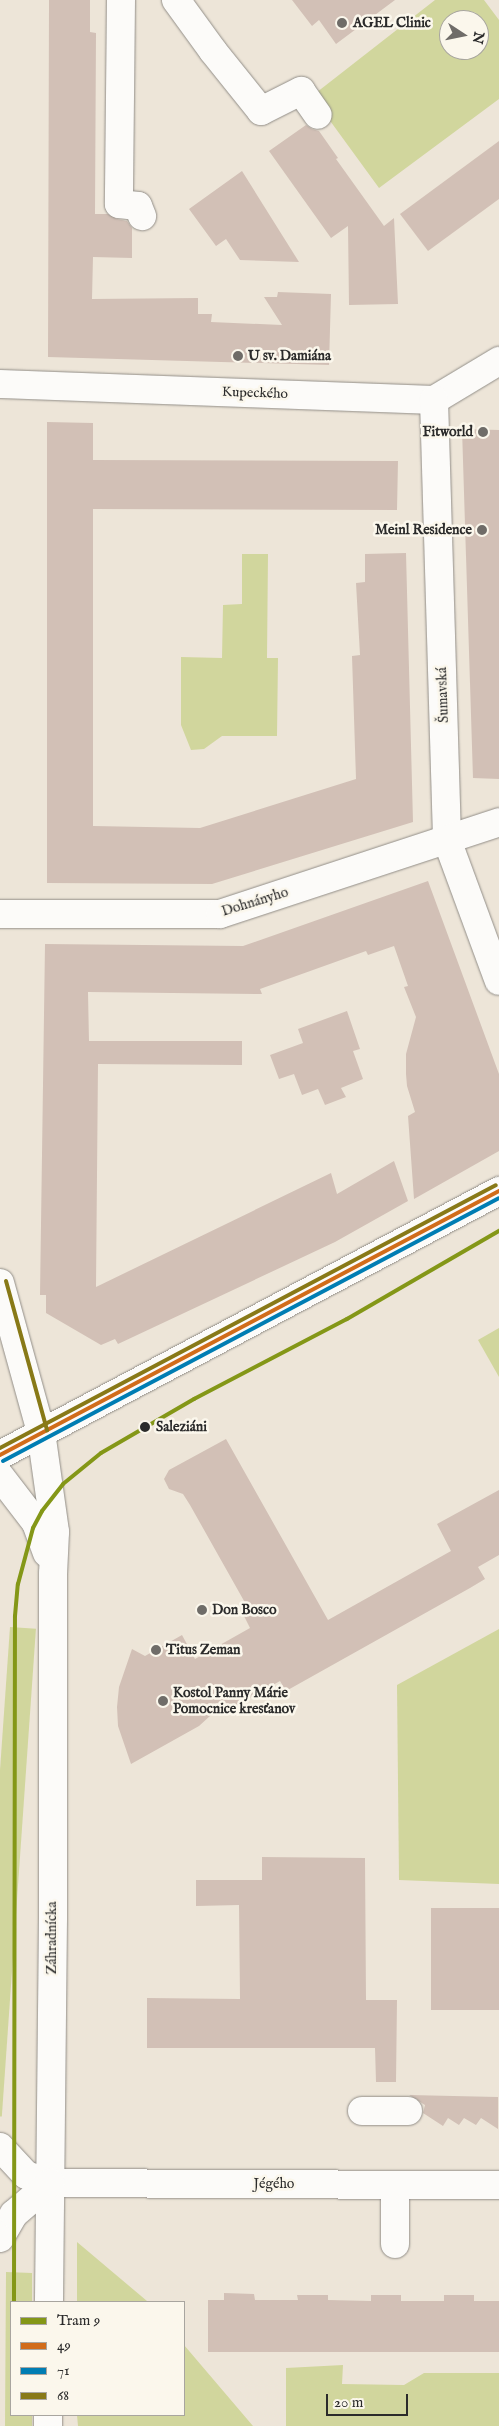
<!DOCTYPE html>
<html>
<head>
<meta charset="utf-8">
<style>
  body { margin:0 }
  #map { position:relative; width:499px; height:2426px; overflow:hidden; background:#ede5d8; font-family:"IM FELL English",serif }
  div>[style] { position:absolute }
  .green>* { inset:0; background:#d1d69d; transform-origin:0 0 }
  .building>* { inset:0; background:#d2c0b6; transform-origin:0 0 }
  .roads { filter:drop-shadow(0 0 1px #928e88) drop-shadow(0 0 1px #928e88) }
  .minor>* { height:28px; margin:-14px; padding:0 14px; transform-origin:14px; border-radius:14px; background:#fcfbf9 }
  .bus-1>* { height:4px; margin:-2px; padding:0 2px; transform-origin:2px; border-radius:2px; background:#d16c1a }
  .bus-2>* { height:4px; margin:-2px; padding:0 2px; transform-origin:2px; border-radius:2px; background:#007db3 }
  .bus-3>* { height:4px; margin:-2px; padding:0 2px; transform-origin:2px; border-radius:2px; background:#887917 }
  .tram-1>* { height:4px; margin:-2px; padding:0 2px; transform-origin:2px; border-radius:2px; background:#849717 }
  .dots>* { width:14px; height:14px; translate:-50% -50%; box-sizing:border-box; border:2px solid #fbf7ec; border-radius:50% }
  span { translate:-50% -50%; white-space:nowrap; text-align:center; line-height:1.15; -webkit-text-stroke:5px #fbf7ec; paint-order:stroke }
  .poi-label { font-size:14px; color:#2b2b2b; font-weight:700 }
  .left { translate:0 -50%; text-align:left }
  .right { translate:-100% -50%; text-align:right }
  .street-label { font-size:14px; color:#2b2b2b }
  .stop-label { font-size:14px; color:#2b2b2b; font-weight:700 }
  .legend { position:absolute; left:10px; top:2301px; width:175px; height:115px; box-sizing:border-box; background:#fbf7ec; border:1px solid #a8a59f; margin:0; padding:6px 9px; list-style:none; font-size:15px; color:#2b2b2b }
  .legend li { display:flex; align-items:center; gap:10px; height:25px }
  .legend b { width:25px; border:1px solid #a8a59f }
  .north { position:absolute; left:439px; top:10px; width:50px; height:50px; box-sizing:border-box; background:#fbf7ec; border:1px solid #a8a59f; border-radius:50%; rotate:101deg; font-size:14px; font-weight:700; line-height:20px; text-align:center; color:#2b2b2b }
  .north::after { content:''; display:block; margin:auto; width:18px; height:22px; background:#6f6c68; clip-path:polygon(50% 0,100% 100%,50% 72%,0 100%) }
  .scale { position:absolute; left:326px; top:2394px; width:82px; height:22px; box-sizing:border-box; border:2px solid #2b2b2b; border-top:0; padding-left:6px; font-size:15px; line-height:18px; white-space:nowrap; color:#2b2b2b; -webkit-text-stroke:4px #fbf7ec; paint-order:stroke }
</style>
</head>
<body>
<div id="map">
  <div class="green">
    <i style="clip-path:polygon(evenodd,435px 0,484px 0,499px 20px,499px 99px,379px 188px,312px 96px,435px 0,449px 20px,479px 20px,479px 50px,449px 50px,449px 20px)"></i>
    <i style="clip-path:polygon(242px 554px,268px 554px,267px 658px,278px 658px,277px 736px,222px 736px,204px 749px,191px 750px,181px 725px,181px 657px,222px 658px,223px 605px,242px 604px)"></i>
    <i style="clip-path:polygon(499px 1328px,499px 1377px,478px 1340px)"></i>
    <i style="left:10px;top:1627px;width:26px;height:489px;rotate:4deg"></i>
    <i style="clip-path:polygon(499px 1629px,499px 1884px,399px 1880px,397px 1685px)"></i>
    <i style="clip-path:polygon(77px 2242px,147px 2301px,147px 2302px,77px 2302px)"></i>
    <i style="clip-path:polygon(6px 2272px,32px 2273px,32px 2302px,11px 2302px,11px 2415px,32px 2415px,32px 2426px,5px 2426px)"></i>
    <i style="clip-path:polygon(184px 2345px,253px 2426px,78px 2426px,77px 2415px,184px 2415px)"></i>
    <i style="clip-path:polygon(343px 2365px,342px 2384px,404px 2385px,424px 2373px,499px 2373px,499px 2426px,286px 2426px,286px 2368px)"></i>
  </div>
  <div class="building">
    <i style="clip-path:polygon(49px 0,90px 0,90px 32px,96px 33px,95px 214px,108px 214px,117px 219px,127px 221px,132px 228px,132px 258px,93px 257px,92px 299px,198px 298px,198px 314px,212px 314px,211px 322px,282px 325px,264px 297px,277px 297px,278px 292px,331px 294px,329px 365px,48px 357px)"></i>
    <i style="clip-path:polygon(292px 0,395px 0,336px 44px,319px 20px,312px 26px)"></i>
    <i style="clip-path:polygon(306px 125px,312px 129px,319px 131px,338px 158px,336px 159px,384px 226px,394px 218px,398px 304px,349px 305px,348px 226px,331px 238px,269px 151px)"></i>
    <i style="clip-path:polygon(499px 141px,499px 199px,428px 251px,400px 214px)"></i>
    <i style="clip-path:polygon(242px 171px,299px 262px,240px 260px,226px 239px,216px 246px,189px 209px)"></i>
    <i style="clip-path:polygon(47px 422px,93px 423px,93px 460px,398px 461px,397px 510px,93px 509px,93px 826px,200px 828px,356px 779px,352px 656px,360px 655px,356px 583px,365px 582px,365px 554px,406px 553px,413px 822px,212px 884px,47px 883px)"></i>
    <i style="clip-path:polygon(462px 429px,499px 430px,499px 779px,473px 778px)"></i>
    <i style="clip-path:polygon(428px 881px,499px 1074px,499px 1151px,414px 1199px,408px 1116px,415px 1112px,407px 1086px,406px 1074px,406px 1054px,416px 1017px,404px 987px,408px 986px,394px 946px,368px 955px,366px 951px,260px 989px,262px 994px,88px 992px,89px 1041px,242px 1041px,242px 1065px,98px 1064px,96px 1287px,331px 1173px,337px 1194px,394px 1161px,408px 1201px,335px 1242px,118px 1344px,115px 1339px,101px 1345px,46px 1313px,46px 1295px,40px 1295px,45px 944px,243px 946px)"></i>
    <i style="clip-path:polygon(347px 1011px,360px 1049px,353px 1051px,363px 1079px,341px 1088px,346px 1097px,325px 1105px,318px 1089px,302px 1095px,294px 1074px,279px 1079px,270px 1055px,303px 1043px,298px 1029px)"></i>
    <i style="clip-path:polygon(226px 1439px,328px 1620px,451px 1551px,437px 1524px,499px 1490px,499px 1555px,478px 1567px,485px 1579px,470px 1588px,286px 1691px,280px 1681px,225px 1712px,221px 1706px,199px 1726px,131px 1764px,118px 1726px,117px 1707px,119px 1687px,132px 1649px,145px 1656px,182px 1635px,195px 1659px,250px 1628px,242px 1612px,248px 1608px,190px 1505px,183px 1494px,169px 1489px,164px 1479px,169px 1470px)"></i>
    <i style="clip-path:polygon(262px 1857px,365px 1858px,366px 2000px,397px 2000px,396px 2082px,376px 2082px,375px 2048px,147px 2048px,147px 1998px,240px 1999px,239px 1905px,196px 1906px,196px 1880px,262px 1880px)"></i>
    <i style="left:431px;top:1908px;width:68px;height:102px"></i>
    <i style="clip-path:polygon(409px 2095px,498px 2097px,498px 2129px,481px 2118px,476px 2125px,464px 2118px,459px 2125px,448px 2118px,443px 2126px,423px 2113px,425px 2105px)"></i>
    <i style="clip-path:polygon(224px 2293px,254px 2294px,255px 2300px,298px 2300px,297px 2295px,328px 2295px,328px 2300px,371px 2301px,371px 2295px,401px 2295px,401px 2301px,444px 2301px,444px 2295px,474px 2295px,474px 2301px,499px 2301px,499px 2352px,208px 2352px,208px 2300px,224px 2300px)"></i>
  </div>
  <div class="roads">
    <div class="minor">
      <i style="left:121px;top:0;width:204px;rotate:90.6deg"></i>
      <i style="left:119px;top:204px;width:19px;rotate:6deg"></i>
      <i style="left:138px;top:206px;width:11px;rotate:68deg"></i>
      <i style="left:176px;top:0;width:63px;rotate:54deg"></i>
      <i style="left:213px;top:51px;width:77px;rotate:51.3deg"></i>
      <i style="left:261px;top:111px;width:45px;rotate:-26.6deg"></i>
      <i style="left:301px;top:91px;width:29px;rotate:55deg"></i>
      <i style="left:0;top:384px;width:434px;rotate:2.1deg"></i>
      <i style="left:434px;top:400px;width:76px;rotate:-31deg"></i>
      <i style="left:434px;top:400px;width:440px;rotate:88.3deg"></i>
      <i style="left:447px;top:840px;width:150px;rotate:69.8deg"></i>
      <i style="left:0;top:914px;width:220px"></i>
      <i style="left:220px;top:914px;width:294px;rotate:-18.2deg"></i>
      <i style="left:0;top:1283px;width:155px;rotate:74.6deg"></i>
      <i style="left:41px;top:1432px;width:101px;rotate:82deg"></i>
      <i style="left:55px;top:1532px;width:42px;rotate:92.7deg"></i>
      <i style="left:53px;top:1574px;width:344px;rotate:90deg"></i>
      <i style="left:53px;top:1918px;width:384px;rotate:90.6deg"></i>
      <i style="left:0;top:1455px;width:565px;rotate:-27.88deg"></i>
      <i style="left:0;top:1476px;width:59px;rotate:52.5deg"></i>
      <i style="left:36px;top:1523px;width:32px;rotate:70deg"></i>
      <i style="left:362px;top:2111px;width:46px"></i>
      <i style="left:0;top:2147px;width:38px;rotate:47deg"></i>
      <i style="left:26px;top:2175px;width:25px;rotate:18deg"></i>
      <i style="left:50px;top:2183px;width:449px;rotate:0.3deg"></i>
      <i style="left:395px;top:2185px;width:59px;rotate:90deg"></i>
      <i style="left:0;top:2238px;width:28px;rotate:-60deg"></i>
      <i style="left:14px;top:2214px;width:48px;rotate:-40.7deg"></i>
      <i style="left:48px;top:2426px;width:11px;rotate:-90deg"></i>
    </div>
  </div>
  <div class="bus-1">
    <i style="left:0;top:1455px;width:565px;rotate:-27.88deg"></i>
  </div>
  <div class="bus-2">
    <i style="left:3px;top:1461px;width:561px;rotate:-27.93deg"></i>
  </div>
  <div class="bus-3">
    <i style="left:6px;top:1281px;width:155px;rotate:74.6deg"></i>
    <i style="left:0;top:1448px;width:561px;rotate:-27.93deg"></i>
  </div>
  <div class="tram-1">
    <i style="left:14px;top:2302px;width:686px;rotate:-89.92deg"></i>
    <i style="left:15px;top:1616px;width:32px;rotate:-85deg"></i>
    <i style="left:18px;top:1584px;width:58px;rotate:-75deg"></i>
    <i style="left:33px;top:1528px;width:19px;rotate:-62deg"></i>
    <i style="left:42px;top:1511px;width:34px;rotate:-52deg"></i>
    <i style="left:63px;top:1484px;width:49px;rotate:-39.2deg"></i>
    <i style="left:101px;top:1453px;width:108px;rotate:-30.1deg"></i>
    <i style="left:194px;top:1399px;width:173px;rotate:-27.6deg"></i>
    <i style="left:347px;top:1319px;width:176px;rotate:-30.1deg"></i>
  </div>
  <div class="dots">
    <i style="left:342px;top:23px;background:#6f6c68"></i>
    <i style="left:238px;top:356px;background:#6f6c68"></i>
    <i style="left:483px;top:432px;background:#6f6c68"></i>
    <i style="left:482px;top:530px;background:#6f6c68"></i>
    <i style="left:145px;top:1427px;background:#2b2b2b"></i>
    <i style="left:202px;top:1610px;background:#6f6c68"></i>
    <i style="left:156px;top:1650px;background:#6f6c68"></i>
    <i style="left:163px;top:1701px;background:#6f6c68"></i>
  </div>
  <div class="poi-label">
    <span class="left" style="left:353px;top:23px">AGEL Clinic</span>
    <span class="left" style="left:248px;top:356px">U sv. Damiána</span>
    <span class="right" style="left:473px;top:432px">Fitworld</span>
    <span class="right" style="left:472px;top:530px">Meinl Residence</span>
    <span class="left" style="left:212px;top:1610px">Don Bosco</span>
    <span class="left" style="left:166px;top:1650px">Titus Zeman</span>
    <span class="left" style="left:173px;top:1701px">Kostol Panny Márie<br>Pomocnice kresťanov</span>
  </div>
  <div class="street-label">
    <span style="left:255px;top:393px;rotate:2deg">Kupeckého</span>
    <span style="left:443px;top:695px;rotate:-92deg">Šumavská</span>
    <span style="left:255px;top:902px;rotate:-17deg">Dohnányho</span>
    <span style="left:52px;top:1938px;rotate:-90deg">Záhradnícka</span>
    <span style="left:274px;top:2184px">Jégého</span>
  </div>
  <div class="stop-label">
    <span class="left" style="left:156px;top:1427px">Saleziáni</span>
  </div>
  <ul class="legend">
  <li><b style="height:6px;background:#849717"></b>Tram 9</li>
  <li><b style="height:6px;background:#d16c1a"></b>49</li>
  <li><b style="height:6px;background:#007db3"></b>71</li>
  <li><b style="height:6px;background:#887917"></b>68</li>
  </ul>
  <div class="north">N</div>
  <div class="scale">20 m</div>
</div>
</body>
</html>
